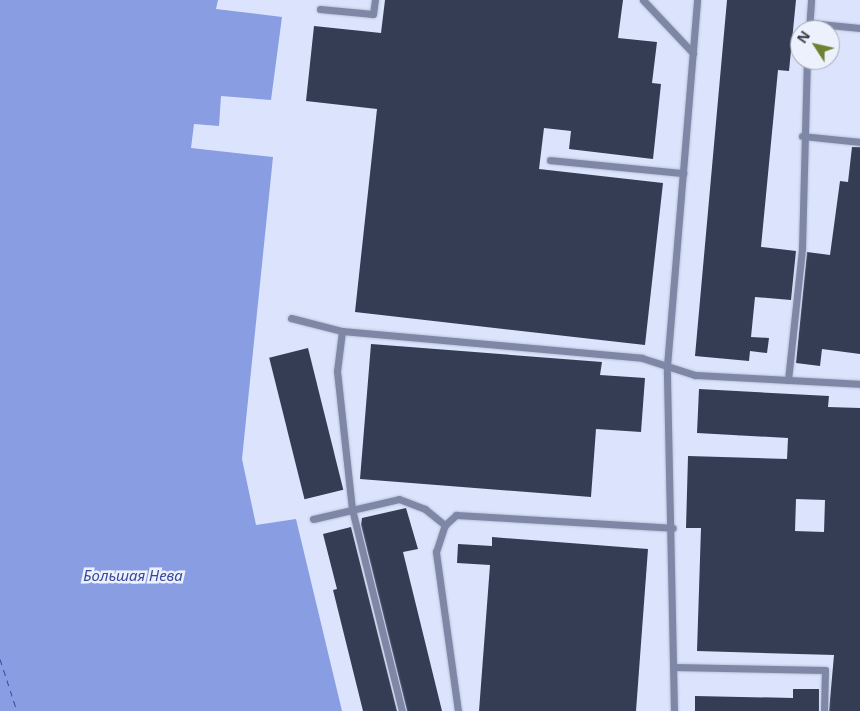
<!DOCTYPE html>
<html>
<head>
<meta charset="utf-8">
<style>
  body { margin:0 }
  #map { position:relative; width:860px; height:711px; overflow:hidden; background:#dbe4fc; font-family:"Noto Sans",sans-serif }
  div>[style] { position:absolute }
  .water>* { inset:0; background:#899de3 }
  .ferry>* { height:1px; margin-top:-0.5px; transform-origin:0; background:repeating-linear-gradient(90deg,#38499b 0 6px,transparent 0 11px) }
  .building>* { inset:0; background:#353d55; transform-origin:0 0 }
  .roads { filter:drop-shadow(0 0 1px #bac2d8) drop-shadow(0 0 1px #bac2d8) }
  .lane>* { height:7px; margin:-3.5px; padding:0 3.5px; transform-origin:3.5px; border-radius:3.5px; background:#7e88a6 }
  span { translate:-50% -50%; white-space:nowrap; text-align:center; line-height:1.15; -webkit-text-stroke:5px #edf1fd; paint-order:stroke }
  .water-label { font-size:15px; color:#38499b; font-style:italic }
  .north { position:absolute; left:790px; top:20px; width:50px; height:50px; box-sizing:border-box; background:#edf1fd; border:1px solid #a4a8b4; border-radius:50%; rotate:305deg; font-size:14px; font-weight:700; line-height:20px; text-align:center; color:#373b47 }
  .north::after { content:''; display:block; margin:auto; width:18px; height:22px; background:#6f8232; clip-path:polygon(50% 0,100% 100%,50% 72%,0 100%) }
</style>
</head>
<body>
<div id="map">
  <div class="water">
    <i style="clip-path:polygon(0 0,218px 0,216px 9px,282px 17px,271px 100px,221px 96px,219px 126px,194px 124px,191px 148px,273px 157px,242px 459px,256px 525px,296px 519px,342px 711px,0 711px)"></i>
  </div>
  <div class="ferry">
    <i style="left:0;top:659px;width:55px;rotate:71.9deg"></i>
  </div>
  <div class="building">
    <i style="clip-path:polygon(385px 0,623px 0,618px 38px,657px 42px,652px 83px,661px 84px,653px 159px,569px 149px,571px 131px,544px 128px,539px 169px,663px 183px,645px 345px,355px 312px,377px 109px,306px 101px,314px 26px,381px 33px)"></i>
    <i style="clip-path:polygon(727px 0,796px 0,789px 71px,778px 70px,761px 247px,796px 251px,791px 300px,755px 297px,751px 337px,769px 338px,767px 353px,750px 351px,749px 361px,695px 356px)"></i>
    <i style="clip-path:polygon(852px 147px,860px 147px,860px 354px,822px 349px,820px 366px,796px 363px,807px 252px,830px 255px,840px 181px,848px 182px)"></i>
    <i style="clip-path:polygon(371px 344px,602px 362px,600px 375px,645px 378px,641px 432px,596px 429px,591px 497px,360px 479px)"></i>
    <i style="left:308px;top:348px;width:146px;height:40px;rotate:76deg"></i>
    <i style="clip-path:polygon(evenodd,699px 389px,829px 396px,828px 407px,860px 408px,860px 711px,829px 711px,834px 655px,697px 651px,701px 528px,686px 528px,688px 456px,787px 459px,788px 438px,697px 433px,699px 389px,796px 499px,825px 500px,824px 532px,795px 531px,796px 499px)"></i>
    <i style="clip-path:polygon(406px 508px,418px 549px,403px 552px,442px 711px,407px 711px,361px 525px,362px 518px)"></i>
    <i style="clip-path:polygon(351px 527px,397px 711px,363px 711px,333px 590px,337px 589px,323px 534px)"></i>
    <i style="clip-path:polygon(492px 537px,648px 549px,636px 711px,479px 711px,490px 565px,457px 563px,458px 544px,492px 546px)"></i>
    <i style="clip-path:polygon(793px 689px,819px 689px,819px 711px,695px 711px,695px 696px,793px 698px)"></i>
  </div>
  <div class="roads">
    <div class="lane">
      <i style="left:643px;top:0;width:73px;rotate:46.7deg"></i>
      <i style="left:320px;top:9px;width:53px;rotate:5.4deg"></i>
      <i style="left:373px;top:14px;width:14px;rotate:-82deg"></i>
      <i style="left:810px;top:23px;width:50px;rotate:5.7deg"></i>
      <i style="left:809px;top:30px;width:30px;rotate:-86deg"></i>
      <i style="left:802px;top:136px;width:58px;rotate:5.9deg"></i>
      <i style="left:550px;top:160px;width:134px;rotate:5.6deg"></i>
      <i style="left:291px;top:318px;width:53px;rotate:14.3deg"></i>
      <i style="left:342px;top:331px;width:301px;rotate:5.1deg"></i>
      <i style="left:642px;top:358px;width:56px;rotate:17.8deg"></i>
      <i style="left:695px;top:375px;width:165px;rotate:3.1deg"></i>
      <i style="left:342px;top:331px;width:40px;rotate:97.1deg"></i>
      <i style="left:337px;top:371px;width:139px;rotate:83.8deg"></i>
      <i style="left:352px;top:509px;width:208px;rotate:76.1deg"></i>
      <i style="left:788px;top:380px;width:133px;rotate:-83.9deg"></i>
      <i style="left:802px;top:248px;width:188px;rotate:-88.5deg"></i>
      <i style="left:313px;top:519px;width:88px;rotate:-13.1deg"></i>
      <i style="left:399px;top:499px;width:28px;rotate:21deg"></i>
      <i style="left:425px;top:509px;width:26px;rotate:39deg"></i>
      <i style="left:674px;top:667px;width:151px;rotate:1.1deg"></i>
      <i style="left:825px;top:670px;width:41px;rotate:91.4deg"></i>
      <i style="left:458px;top:711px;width:161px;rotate:-97.9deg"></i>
      <i style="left:436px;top:552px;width:28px;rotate:-72deg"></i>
      <i style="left:445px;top:525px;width:15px;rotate:-42deg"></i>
      <i style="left:456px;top:515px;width:217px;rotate:3.4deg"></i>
      <i style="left:674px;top:711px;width:345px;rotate:-91.2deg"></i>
      <i style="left:667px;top:366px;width:367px;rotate:-85.3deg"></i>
    </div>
  </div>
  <div class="water-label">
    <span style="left:133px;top:576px">Большая Нева</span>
  </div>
  <div class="north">N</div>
</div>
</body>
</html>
